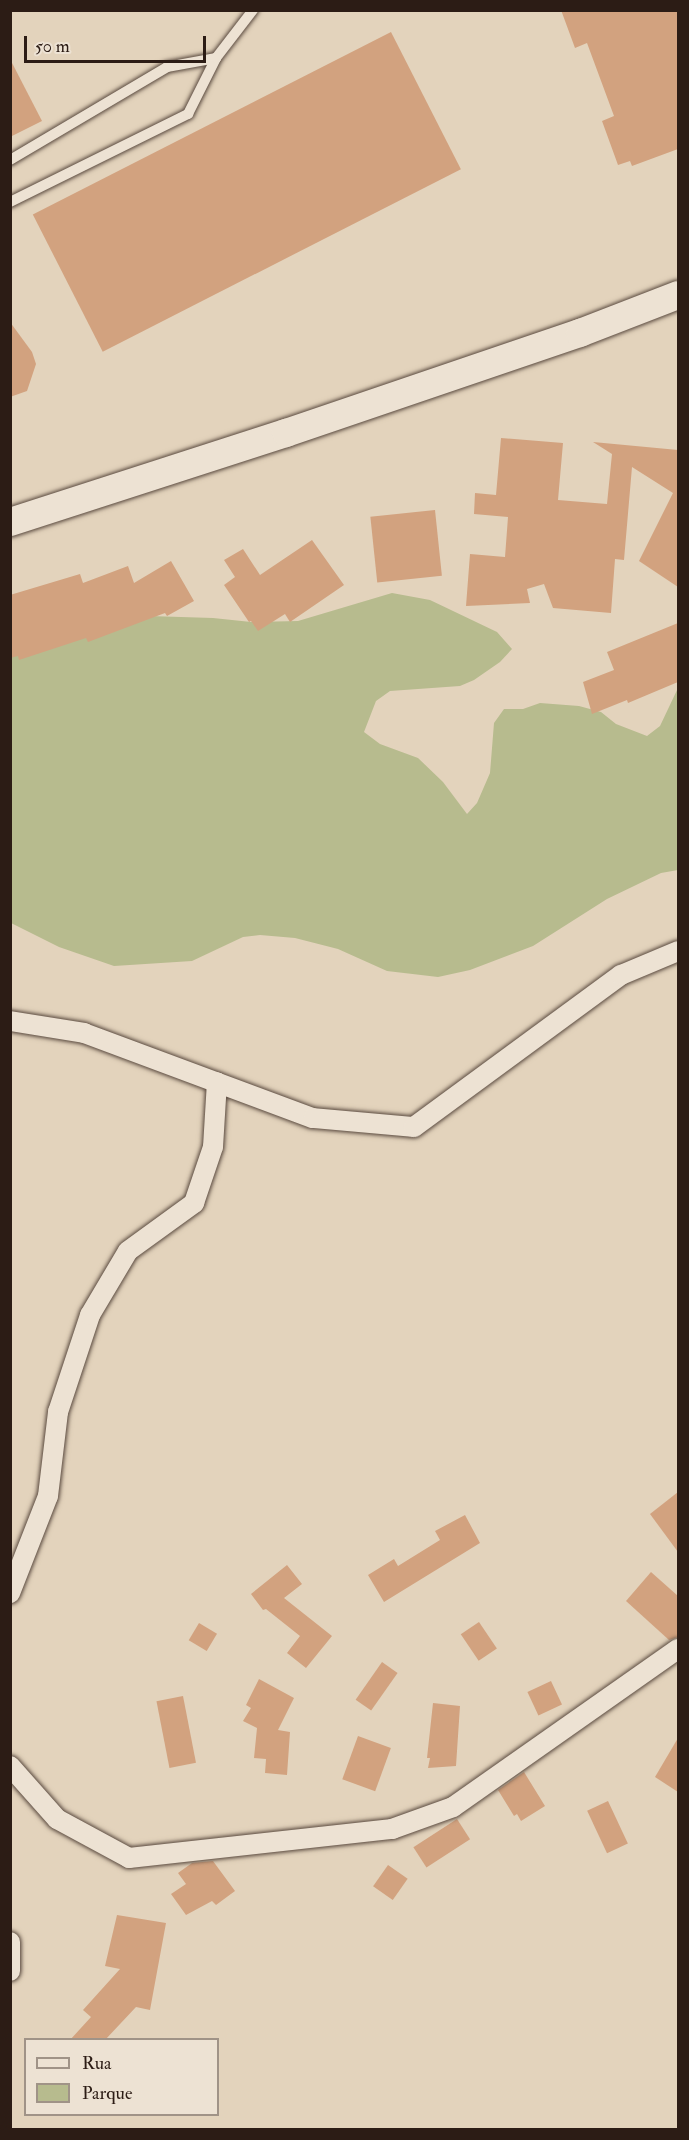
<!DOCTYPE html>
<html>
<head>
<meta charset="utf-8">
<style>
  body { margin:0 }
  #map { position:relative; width:689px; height:2140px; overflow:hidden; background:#e3d3bc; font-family:"IM FELL Double Pica",serif }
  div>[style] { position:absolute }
  .green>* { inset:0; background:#b7bb8e }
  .building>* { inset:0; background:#d2a27f; transform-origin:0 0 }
  .roads { filter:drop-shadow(0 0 2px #5a4a3f) drop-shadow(0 0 2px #5a4a3f) }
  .service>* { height:10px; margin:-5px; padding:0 5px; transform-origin:5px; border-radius:5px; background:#ede2d3 }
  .minor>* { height:20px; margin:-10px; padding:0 10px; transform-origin:10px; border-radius:10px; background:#ede2d3 }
  .secondary>* { height:28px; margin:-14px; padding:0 14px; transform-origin:14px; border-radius:14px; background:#ede2d3 }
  span { translate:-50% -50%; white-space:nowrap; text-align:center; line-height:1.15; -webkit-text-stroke:6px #ede2d3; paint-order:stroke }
  .frame { position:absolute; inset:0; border:12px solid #2c1c15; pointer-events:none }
  .legend { position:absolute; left:24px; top:2038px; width:195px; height:78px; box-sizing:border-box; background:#ede2d3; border:2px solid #a09387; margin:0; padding:8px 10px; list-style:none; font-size:18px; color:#2c1c15 }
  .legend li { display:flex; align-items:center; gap:12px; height:30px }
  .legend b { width:30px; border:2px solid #a09387 }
  .scale { position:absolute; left:24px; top:36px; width:182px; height:27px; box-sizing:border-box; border:3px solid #2c1c15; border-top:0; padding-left:8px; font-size:18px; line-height:21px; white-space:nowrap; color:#2c1c15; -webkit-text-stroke:4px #ede2d3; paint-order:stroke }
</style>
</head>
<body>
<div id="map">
  <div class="green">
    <i style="clip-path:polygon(392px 593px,430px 600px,497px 632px,512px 649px,500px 662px,474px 680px,460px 686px,390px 691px,376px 701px,364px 732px,380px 744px,418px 758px,443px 782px,467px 814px,477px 803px,490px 773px,494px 723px,504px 709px,523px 709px,540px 703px,579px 706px,601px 712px,616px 724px,647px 736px,660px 726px,678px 688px,678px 870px,661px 873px,607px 899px,533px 946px,470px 970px,438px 977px,387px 971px,338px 949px,295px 938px,260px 935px,243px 937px,192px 961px,114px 966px,59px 947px,11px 923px,10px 656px,117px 615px,213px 618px,251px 622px,298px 621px)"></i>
  </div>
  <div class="building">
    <i style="clip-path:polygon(561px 10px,678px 10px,678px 149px,632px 166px,630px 161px,618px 165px,602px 121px,614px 116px,587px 43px,575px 48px)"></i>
    <i style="left:391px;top:32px;width:154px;height:402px;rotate:63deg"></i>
    <i style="clip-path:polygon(10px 59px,42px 121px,10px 137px)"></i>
    <i style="clip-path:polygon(10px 322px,32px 352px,36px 364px,27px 391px,10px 397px)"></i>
    <i style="clip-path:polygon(501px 438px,563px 443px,558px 500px,607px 504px,612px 454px,593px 442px,678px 450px,678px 587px,639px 561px,673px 493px,632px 467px,624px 560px,615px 559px,611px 613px,553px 608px,544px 584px,527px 589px,530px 603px,466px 606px,470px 554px,505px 557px,508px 517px,474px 514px,475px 493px,496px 495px)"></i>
    <i style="left:435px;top:510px;width:66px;height:65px;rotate:84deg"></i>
    <i style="clip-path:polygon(312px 540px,344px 585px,290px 622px,285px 614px,258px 631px,251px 621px,249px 622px,224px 585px,235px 577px,224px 560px,243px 549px,260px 575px)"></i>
    <i style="clip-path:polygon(171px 561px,194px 601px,167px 616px,165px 613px,88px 642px,86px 638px,19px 660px,18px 656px,10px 658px,10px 595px,80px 574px,83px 583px,128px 566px,134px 583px)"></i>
    <i style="clip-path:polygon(678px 623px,678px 682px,628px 703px,627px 700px,592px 714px,583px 682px,614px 670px,607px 652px)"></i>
    <i style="clip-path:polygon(678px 1492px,678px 1552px,650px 1514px)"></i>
    <i style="clip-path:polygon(465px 1515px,480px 1543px,384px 1602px,368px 1575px,394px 1559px,398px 1566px,440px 1540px,435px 1531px)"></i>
    <i style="clip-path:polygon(287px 1565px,302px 1584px,284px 1598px,332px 1636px,306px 1668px,287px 1653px,300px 1636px,266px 1609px,263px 1610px,251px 1594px)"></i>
    <i style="clip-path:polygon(651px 1572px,678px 1596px,678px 1637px,669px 1640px,626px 1601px)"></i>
    <i style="left:479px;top:1622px;width:32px;height:22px;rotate:56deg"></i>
    <i style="left:199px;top:1623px;width:21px;height:20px;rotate:31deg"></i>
    <i style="left:382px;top:1662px;width:19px;height:46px;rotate:35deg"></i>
    <i style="clip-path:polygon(259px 1679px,294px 1698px,278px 1730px,290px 1732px,287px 1775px,265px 1773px,266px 1759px,254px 1758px,257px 1728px,243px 1721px,251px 1708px,246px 1705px)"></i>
    <i style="left:551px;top:1681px;width:26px;height:26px;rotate:65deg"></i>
    <i style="left:183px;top:1696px;width:68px;height:27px;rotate:79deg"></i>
    <i style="clip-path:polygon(433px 1703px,460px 1706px,456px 1766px,428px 1768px,430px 1758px,427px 1758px)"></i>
    <i style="left:358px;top:1736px;width:35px;height:46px;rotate:20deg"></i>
    <i style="clip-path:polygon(678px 1738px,678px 1792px,655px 1777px)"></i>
    <i style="clip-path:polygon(524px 1772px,545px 1806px,521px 1821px,517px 1814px,514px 1816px,498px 1790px)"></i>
    <i style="left:608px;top:1801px;width:47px;height:23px;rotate:65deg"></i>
    <i style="left:457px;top:1819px;width:24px;height:52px;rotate:57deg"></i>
    <i style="clip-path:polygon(213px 1861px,235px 1891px,216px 1905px,212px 1901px,186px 1915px,171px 1894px,186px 1884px,178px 1873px,192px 1863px)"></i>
    <i style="left:388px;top:1865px;width:24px;height:26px;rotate:35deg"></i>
    <i style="clip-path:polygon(117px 1915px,166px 1923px,150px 2010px,136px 2007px,105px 2040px,70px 2040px,91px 2017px,83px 2010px,120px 1969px,105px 1966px)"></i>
  </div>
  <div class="roads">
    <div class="service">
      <i style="left:10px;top:160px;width:182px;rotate:-30.6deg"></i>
      <i style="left:167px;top:67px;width:50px;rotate:-10.4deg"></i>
      <i style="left:10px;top:202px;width:199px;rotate:-26.3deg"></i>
      <i style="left:188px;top:114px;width:63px;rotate:-63.4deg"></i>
      <i style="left:216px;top:58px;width:61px;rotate:-52.4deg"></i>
    </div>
    <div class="minor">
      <i style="left:10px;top:1021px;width:75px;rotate:9.2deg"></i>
      <i style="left:84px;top:1033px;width:244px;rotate:20.4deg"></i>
      <i style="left:313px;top:1118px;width:101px;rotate:5.1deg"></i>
      <i style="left:414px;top:1127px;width:257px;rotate:-36.3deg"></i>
      <i style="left:621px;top:975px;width:62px;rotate:-22.8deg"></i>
      <i style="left:10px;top:1593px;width:104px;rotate:-68.6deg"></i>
      <i style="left:48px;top:1496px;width:85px;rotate:-83.2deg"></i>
      <i style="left:58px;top:1412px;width:102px;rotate:-71.7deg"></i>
      <i style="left:90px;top:1315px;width:74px;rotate:-59.3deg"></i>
      <i style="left:128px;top:1251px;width:82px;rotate:-36deg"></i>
      <i style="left:194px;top:1203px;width:59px;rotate:-71.3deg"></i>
      <i style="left:213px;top:1147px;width:65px;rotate:-86.5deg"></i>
      <i style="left:10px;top:1766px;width:71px;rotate:48.4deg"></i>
      <i style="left:57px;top:1819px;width:82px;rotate:28.4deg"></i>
      <i style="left:129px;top:1858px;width:265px;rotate:-6.3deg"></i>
      <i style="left:392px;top:1829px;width:65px;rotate:-19.8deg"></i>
      <i style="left:453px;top:1807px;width:275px;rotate:-35.1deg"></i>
      <i style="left:10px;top:1942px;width:29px;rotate:90deg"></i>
    </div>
    <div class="secondary">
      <i style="left:10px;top:522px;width:290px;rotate:-17.9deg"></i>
      <i style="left:286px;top:433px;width:311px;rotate:-18.8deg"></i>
      <i style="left:580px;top:333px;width:105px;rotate:-21.2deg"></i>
    </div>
  </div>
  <div class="frame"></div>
  <ul class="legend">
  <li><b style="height:8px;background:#ede2d3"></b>Rua</li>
  <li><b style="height:16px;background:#b7bb8e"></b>Parque</li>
  </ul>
  <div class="scale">50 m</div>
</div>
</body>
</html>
